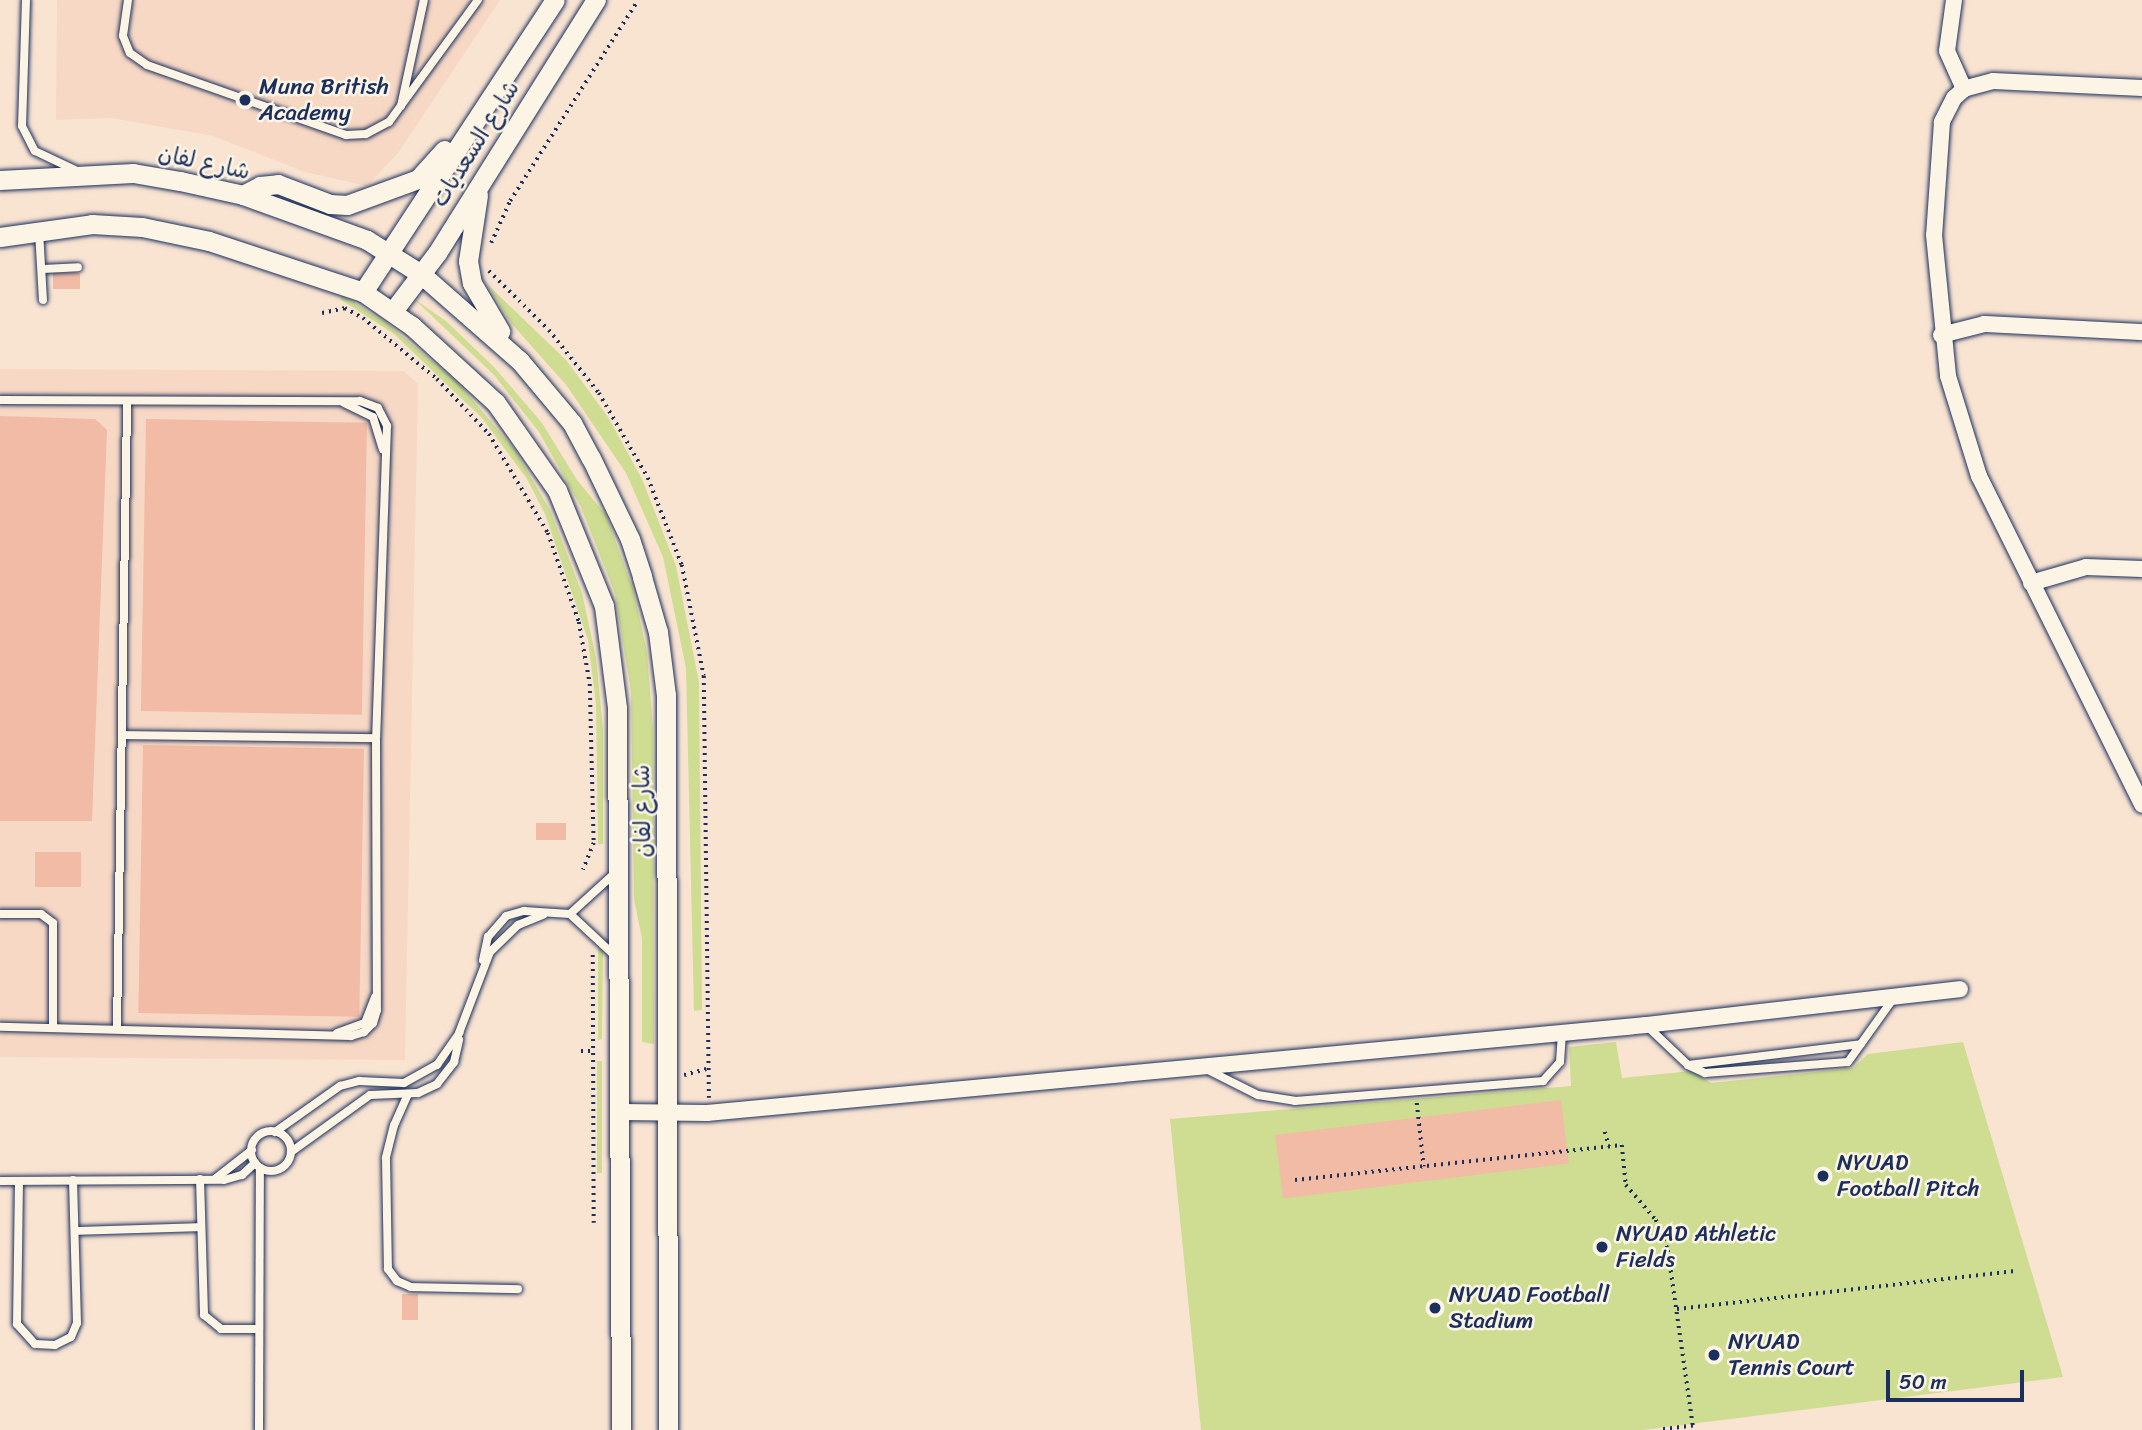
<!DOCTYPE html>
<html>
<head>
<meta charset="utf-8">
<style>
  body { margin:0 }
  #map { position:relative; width:2142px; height:1430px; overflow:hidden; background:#f9e4d2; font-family:Sriracha,"Playpen Sans Arabic",sans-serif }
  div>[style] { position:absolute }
  .built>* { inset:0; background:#f7d8c4 }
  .green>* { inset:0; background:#cedd91; transform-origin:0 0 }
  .building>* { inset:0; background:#f1bba5; transform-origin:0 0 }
  .path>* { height:3.5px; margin-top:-1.75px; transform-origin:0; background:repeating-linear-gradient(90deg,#1b2f5e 0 2px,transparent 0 7px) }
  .roads { filter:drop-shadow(0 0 2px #1b2f5e) drop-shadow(0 0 2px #1b2f5e) }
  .service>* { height:8px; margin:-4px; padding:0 4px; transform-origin:4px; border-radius:4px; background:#fcf5e5 }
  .service>.ring { margin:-4px; padding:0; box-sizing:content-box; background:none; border:8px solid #fcf5e5; border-radius:50% }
  .minor>* { height:16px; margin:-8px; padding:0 8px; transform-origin:8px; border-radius:8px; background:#fcf5e5 }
  .tertiary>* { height:19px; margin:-9.5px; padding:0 9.5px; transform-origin:9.5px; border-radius:9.5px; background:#fcf5e5 }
  .dots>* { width:19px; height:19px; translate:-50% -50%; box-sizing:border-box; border:4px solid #fcf5e5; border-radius:50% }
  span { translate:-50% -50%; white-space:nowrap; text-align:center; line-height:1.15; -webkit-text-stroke:5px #fcf5e5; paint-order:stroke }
  .poi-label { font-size:23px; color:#1b2f5e }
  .left { translate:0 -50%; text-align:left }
  .street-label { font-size:23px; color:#1b2f5e }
  .scale { position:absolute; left:1886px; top:1370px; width:138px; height:32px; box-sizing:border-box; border:4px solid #1b2f5e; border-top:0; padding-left:9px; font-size:21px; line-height:24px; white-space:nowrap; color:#1b2f5e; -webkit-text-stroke:5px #fcf5e5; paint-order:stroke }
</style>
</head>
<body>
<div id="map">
  <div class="built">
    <i style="clip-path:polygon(57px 0,500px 0,398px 153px,367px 186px,305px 172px,213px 136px,111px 118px,56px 120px)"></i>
    <i style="clip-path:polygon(0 369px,404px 371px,418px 384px,405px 1060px,0 1057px)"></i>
  </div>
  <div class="green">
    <i style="clip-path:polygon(487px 284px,566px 360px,608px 417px,642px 479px,676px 566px,699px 682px,702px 1010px,694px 1011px,686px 668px,663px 557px,626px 473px,567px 386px,511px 323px)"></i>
    <i style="clip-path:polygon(342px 295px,387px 323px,459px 384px,515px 450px,550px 510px,582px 593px,596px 658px,603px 730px,603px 844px,598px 844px,596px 704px,588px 640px,545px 514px,527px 479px,482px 418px,394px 334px,340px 299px)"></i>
    <i style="clip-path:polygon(413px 298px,446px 321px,494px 367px,542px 423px,577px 480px,606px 515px,633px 589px,647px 652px,653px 728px,654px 1044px,642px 1042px,642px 939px,634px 899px,631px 692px,615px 593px,581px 507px,539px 432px,494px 375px)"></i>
    <i style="clip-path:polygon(598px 949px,603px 949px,602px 1039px,598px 1040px)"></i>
    <i style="clip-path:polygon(1616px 1042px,1622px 1078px,1691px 1071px,1711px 1083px,1853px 1068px,1868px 1054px,1963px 1042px,2063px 1377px,1643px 1430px,1201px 1430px,1170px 1119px,1571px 1086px,1569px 1047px)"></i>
    <i style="left:597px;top:1061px;width:5px;height:112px"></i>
  </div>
  <div class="building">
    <i style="left:80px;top:273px;width:16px;height:27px;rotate:90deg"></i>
    <i style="clip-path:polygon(0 416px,95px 419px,107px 430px,92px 821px,0 821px)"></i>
    <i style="left:146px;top:419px;width:221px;height:292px;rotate:1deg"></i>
    <i style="left:143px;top:745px;width:221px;height:268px;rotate:1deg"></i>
    <i style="left:566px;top:823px;width:17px;height:30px;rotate:90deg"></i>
    <i style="left:81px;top:852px;width:35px;height:46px;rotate:90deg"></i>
    <i style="left:1561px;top:1100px;width:64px;height:288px;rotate:83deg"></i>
    <i style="left:402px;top:1294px;width:16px;height:26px"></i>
  </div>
  <div class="path">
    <i style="left:491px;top:243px;width:46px;rotate:-65.7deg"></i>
    <i style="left:510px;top:201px;width:238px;rotate:-57.5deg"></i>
    <i style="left:489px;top:271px;width:84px;rotate:44.5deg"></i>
    <i style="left:549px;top:330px;width:80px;rotate:51.6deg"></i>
    <i style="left:599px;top:393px;width:98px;rotate:60deg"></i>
    <i style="left:648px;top:478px;width:93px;rotate:68.7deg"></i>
    <i style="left:682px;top:565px;width:113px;rotate:78.8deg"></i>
    <i style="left:704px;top:676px;width:422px;rotate:89.3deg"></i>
    <i style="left:322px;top:313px;width:24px;rotate:-12deg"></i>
    <i style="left:345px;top:308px;width:21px;rotate:29deg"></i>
    <i style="left:363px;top:318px;width:96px;rotate:39.5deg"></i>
    <i style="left:437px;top:379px;width:76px;rotate:46.6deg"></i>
    <i style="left:489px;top:434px;width:115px;rotate:59.2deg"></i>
    <i style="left:548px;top:533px;width:94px;rotate:70.8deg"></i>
    <i style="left:579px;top:622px;width:63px;rotate:79.9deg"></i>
    <i style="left:590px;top:684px;width:159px;rotate:88.6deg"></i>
    <i style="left:594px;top:843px;width:29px;rotate:112deg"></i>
    <i style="left:593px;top:955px;width:268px;rotate:89.8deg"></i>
    <i style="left:581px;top:1051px;width:13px"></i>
    <i style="left:684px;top:1075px;width:23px;rotate:-15deg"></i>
    <i style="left:1417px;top:1103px;width:64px;rotate:83.8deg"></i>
    <i style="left:1605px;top:1132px;width:15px;rotate:74deg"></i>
    <i style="left:1295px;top:1180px;width:329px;rotate:-6.1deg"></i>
    <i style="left:1622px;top:1145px;width:40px;rotate:84.3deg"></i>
    <i style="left:1626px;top:1185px;width:46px;rotate:49.4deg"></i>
    <i style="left:1656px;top:1220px;width:32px;rotate:68deg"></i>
    <i style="left:1668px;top:1250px;width:178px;rotate:81.9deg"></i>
    <i style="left:1693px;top:1426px;width:35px;rotate:173deg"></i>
    <i style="left:1677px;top:1309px;width:340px;rotate:-6.4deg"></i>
  </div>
  <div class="roads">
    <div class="service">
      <i style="left:26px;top:0;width:126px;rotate:91.8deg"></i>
      <i style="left:22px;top:126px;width:28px;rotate:63deg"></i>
      <i style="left:35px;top:151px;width:44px;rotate:25.4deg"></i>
      <i style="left:128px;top:0;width:36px;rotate:98deg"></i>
      <i style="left:123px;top:36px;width:18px;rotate:68deg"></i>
      <i style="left:130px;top:53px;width:21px;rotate:35deg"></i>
      <i style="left:147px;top:65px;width:211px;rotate:19.4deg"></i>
      <i style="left:346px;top:135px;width:20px;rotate:-3deg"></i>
      <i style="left:366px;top:134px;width:26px;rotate:-28deg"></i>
      <i style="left:389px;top:122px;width:151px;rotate:-53.9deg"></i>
      <i style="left:401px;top:106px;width:108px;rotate:-77.8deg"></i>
      <i style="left:39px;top:231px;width:69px;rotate:86.7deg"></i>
      <i style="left:43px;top:269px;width:35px;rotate:-3deg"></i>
      <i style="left:0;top:400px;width:360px;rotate:0.2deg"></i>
      <i style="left:360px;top:401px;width:19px;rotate:21deg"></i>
      <i style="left:378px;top:408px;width:20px;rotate:63deg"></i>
      <i style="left:387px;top:426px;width:312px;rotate:92deg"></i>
      <i style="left:376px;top:738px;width:272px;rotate:89.8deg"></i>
      <i style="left:377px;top:1010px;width:14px;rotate:107deg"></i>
      <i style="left:373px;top:1023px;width:13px;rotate:135deg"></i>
      <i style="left:364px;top:1032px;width:14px;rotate:163deg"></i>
      <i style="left:351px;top:1036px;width:351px;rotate:-178.5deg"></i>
      <i style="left:344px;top:403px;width:32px;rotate:26deg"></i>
      <i style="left:373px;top:417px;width:34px;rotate:73deg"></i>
      <i style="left:122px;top:735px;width:254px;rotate:0.7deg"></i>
      <i style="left:0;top:914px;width:41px"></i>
      <i style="left:41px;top:914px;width:15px;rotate:37deg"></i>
      <i style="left:53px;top:923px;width:105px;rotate:90deg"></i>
      <i style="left:570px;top:914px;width:60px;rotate:43deg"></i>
      <i style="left:483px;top:960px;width:24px;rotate:-78deg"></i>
      <i style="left:488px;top:937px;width:28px;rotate:-49deg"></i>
      <i style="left:506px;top:916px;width:19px;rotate:-16deg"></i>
      <i style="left:524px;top:911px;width:46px;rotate:3.7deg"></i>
      <i style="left:570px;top:914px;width:59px;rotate:-42.3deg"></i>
      <i style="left:1648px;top:1027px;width:55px;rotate:43.5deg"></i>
      <i style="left:1688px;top:1065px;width:19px;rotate:25deg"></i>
      <i style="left:1705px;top:1073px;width:143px;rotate:-4.4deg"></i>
      <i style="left:1848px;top:1062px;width:77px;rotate:-54.5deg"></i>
      <i style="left:117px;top:1029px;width:626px;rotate:-89.08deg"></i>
      <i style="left:337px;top:1033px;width:30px;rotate:-20deg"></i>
      <i style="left:365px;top:1023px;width:28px;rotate:-69deg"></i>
      <i style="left:1688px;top:1065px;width:174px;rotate:-6.9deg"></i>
      <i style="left:1208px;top:1070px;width:56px;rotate:26.6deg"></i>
      <i style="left:1258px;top:1095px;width:37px;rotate:9deg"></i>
      <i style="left:1295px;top:1101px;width:249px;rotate:-4.6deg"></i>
      <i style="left:1543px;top:1081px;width:25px;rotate:-48deg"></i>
      <i style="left:1560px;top:1062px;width:29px;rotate:-86deg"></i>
      <i style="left:408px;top:1094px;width:34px;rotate:114deg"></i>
      <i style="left:394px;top:1125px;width:34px;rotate:104deg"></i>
      <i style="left:386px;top:1158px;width:111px;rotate:89deg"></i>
      <i style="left:388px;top:1269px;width:15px;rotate:53deg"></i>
      <i style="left:397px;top:1281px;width:15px;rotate:23deg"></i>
      <i style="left:411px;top:1287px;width:107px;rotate:1.1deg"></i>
      <i class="ring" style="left:251px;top:1131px;width:32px;height:32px"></i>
      <i style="left:275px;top:1132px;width:80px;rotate:-35.3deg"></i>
      <i style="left:340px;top:1086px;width:20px;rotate:-15deg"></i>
      <i style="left:359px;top:1081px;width:45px;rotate:2.5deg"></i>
      <i style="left:404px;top:1083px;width:38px;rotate:-29deg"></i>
      <i style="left:437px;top:1065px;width:39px;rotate:-55deg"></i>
      <i style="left:459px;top:1033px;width:87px;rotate:-69.1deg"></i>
      <i style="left:490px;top:952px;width:39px;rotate:-44deg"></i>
      <i style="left:518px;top:925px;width:27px;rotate:-22deg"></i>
      <i style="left:291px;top:1152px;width:97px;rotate:-35.8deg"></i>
      <i style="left:370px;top:1095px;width:48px;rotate:-2.4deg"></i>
      <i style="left:418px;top:1093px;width:21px;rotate:-25deg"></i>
      <i style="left:437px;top:1084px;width:28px;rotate:-52deg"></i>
      <i style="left:454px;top:1062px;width:23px;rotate:-77deg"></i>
      <i style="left:200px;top:1179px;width:136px;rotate:88.3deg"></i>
      <i style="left:204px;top:1315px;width:22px;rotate:39deg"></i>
      <i style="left:221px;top:1329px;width:38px"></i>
      <i style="left:215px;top:1179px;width:47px;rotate:-38.1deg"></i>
      <i style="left:0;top:1181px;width:224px;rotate:-0.3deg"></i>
      <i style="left:224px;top:1180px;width:19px;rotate:-16deg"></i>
      <i style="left:242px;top:1175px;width:18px;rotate:-43deg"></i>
      <i style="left:19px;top:1181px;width:143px;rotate:90.8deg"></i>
      <i style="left:17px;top:1324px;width:27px;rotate:48deg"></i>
      <i style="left:35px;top:1344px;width:20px;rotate:3deg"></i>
      <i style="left:55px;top:1345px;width:18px;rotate:-27deg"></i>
      <i style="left:71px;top:1337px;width:15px;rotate:-67deg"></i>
      <i style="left:77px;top:1323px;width:143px;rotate:-91.6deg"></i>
      <i style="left:75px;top:1231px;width:125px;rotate:-1.8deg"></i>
      <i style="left:259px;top:1430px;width:262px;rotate:-89.8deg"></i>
    </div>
    <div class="minor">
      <i style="left:1954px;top:0;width:51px;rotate:97.8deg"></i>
      <i style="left:1947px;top:51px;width:42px;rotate:65.9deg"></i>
      <i style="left:2142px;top:88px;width:149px;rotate:-177.3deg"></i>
      <i style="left:1993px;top:81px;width:30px;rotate:165deg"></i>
      <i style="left:1964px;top:89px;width:13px;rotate:138deg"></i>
      <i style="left:1954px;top:98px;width:27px;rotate:117deg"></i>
      <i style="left:1942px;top:122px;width:113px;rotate:94deg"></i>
      <i style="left:1934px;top:235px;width:142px;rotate:84.3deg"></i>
      <i style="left:1948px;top:376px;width:105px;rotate:72.8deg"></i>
      <i style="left:1979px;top:476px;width:367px;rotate:63.6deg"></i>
      <i style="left:1941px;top:335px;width:44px;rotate:-14.3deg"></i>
      <i style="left:1984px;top:324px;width:158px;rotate:2.9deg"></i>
      <i style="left:2031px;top:583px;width:57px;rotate:-16.2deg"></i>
      <i style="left:2086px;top:567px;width:56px;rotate:2deg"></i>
      <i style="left:622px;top:1112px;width:85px;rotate:0.7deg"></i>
      <i style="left:707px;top:1113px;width:943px;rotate:-5.35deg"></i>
      <i style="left:1646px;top:1025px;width:316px;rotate:-6.5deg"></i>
    </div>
    <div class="tertiary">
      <i style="left:0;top:180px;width:133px;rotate:-3deg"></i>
      <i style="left:133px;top:173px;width:48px;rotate:9.7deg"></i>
      <i style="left:180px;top:181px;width:65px;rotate:12.5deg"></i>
      <i style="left:243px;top:195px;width:132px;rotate:19.9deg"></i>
      <i style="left:367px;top:240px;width:64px;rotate:32.2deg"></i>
      <i style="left:421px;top:274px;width:132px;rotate:41.3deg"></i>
      <i style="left:520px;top:361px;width:81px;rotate:50deg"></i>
      <i style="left:572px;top:423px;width:40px;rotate:62deg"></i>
      <i style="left:591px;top:458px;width:90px;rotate:64.3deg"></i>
      <i style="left:630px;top:539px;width:40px;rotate:72deg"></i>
      <i style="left:642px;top:577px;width:57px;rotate:73.8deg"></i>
      <i style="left:658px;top:632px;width:64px;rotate:82.8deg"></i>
      <i style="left:666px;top:695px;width:735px;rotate:89.84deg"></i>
      <i style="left:243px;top:195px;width:19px;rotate:-28deg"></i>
      <i style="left:260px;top:186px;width:18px;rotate:-6deg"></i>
      <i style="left:278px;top:184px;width:56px;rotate:21deg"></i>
      <i style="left:330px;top:204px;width:17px;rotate:3deg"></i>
      <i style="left:347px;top:205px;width:76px;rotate:-20.1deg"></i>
      <i style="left:418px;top:179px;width:39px;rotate:-48deg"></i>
      <i style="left:478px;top:195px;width:67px;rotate:98.6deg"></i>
      <i style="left:468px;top:261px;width:22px;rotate:80deg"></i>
      <i style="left:472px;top:283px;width:56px;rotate:59.7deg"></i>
      <i style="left:0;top:237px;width:93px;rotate:-8deg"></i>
      <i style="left:92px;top:224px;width:50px;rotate:3.4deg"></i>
      <i style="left:142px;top:227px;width:68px;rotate:11.8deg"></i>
      <i style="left:209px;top:241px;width:162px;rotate:18.3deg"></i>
      <i style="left:363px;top:292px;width:60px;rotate:34.8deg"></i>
      <i style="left:412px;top:326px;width:114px;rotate:42.5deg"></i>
      <i style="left:496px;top:403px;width:106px;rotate:55deg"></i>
      <i style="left:557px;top:490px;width:125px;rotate:67.9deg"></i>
      <i style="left:604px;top:606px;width:103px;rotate:82.7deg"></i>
      <i style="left:617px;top:708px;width:722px;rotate:89.68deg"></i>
      <i style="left:363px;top:292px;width:349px;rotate:-56.7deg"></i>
      <i style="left:393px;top:311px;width:73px;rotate:-52.8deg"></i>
      <i style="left:437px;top:253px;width:299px;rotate:-57.9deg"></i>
    </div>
  </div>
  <div class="dots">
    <i style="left:245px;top:100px;background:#1b2f5e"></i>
    <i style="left:1823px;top:1176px;background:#1b2f5e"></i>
    <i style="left:1602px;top:1247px;background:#1b2f5e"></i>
    <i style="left:1435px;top:1308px;background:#1b2f5e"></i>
    <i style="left:1714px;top:1355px;background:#1b2f5e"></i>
  </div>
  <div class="poi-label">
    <span class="left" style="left:259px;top:100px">Muna British<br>Academy</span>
    <span class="left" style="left:1837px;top:1176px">NYUAD<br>Football Pitch</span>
    <span class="left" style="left:1616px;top:1247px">NYUAD Athletic<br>Fields</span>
    <span class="left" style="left:1449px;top:1308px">NYUAD Football<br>Stadium</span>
    <span class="left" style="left:1728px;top:1355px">NYUAD<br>Tennis Court</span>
  </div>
  <div class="street-label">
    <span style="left:476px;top:144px;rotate:-58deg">شارع السعديات</span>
    <span style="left:204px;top:163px;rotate:12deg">شارع لفان</span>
    <span style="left:643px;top:811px;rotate:-91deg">شارع لفان</span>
  </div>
  <div class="scale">50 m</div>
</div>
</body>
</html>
